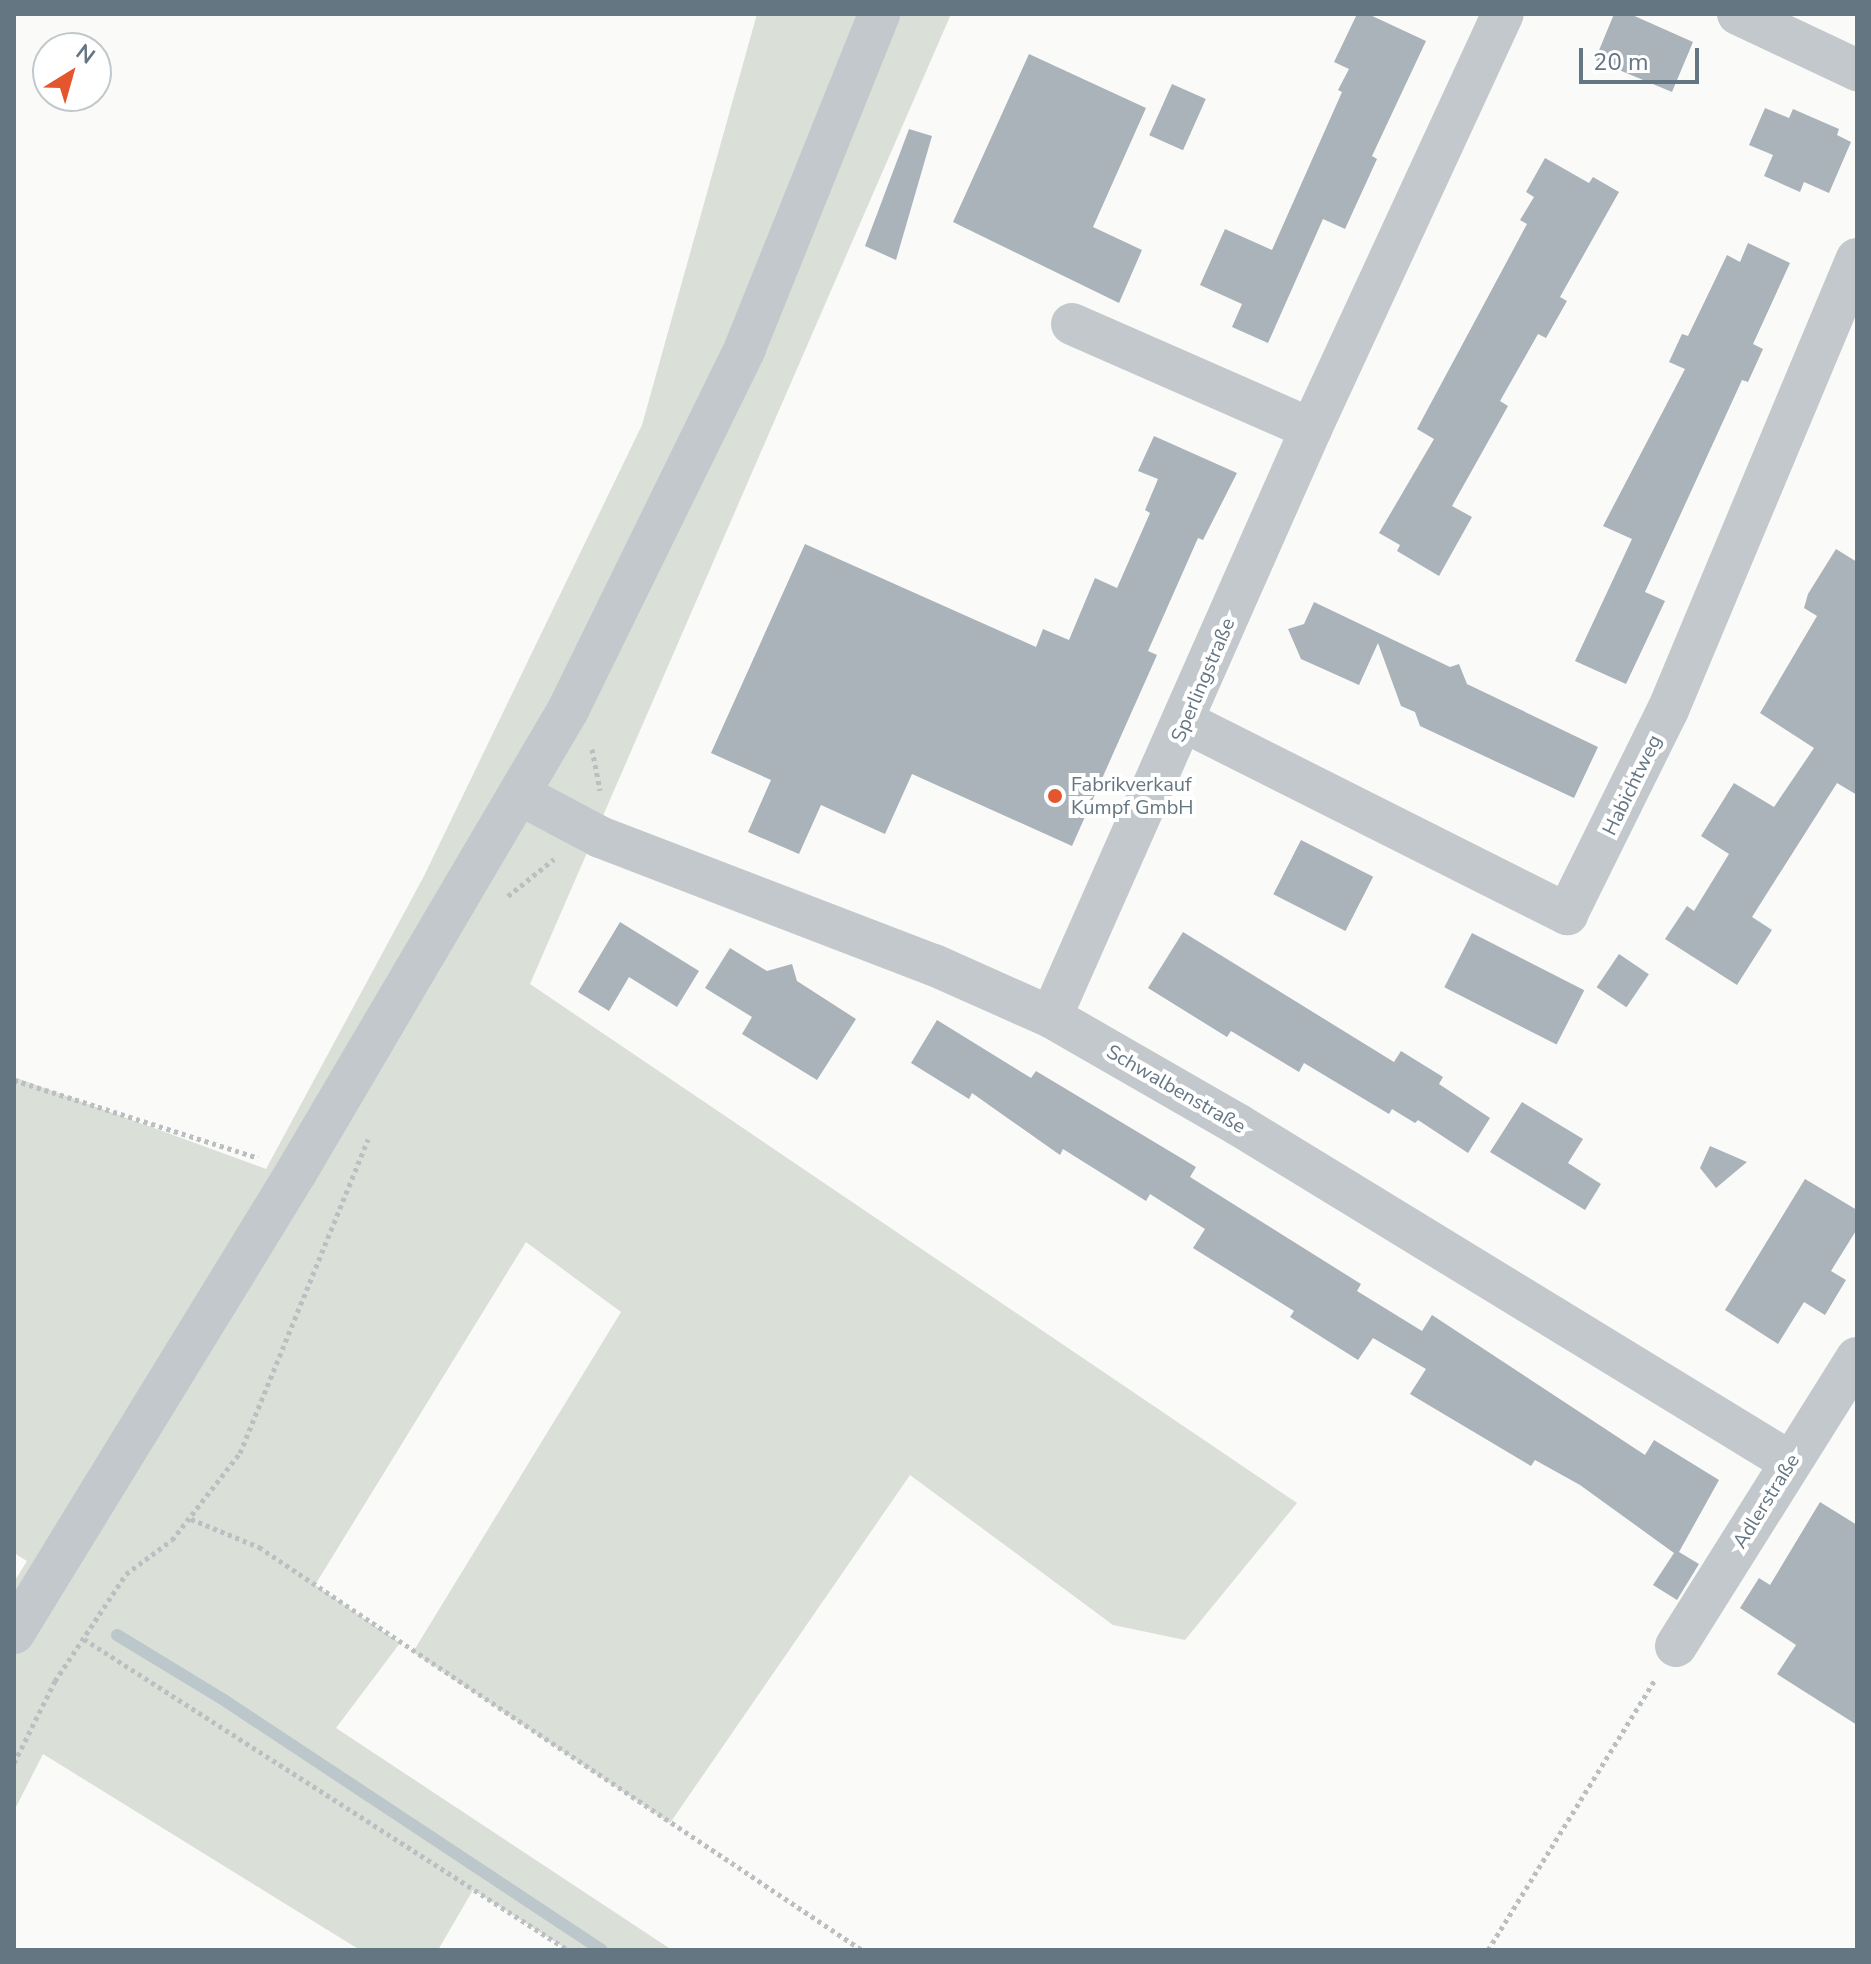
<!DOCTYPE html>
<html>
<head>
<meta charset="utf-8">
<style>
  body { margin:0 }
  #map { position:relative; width:1871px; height:1964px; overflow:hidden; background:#fafaf8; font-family:"Nunito Sans",sans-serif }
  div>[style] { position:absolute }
  .green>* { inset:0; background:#dadfd7 }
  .stream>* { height:12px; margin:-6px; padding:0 6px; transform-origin:6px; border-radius:6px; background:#bbc7cb }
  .building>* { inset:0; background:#aab3b9; transform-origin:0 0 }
  .path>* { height:5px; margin-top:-2.5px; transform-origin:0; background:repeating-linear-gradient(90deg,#bbbfc2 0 4px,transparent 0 8px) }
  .minor>* { height:42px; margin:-21px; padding:0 21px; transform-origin:21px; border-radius:21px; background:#c3c8cc }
  .dots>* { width:22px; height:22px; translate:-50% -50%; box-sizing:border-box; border:4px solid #fff; border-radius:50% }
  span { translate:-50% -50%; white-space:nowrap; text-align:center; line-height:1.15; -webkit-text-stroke:8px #fff; paint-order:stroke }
  .street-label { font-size:20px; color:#657683 }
  .poi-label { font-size:20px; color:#657683 }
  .left { translate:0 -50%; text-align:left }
  .frame { position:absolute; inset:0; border:16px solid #657683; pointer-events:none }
  .north { position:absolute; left:32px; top:32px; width:80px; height:80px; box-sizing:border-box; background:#fff; border:2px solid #c1c8cd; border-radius:50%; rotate:37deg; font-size:22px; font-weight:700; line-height:32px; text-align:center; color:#657683 }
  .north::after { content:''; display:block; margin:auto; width:28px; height:36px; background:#e4572e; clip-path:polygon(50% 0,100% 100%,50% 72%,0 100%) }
  .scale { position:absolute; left:1579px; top:48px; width:120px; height:36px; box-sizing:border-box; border:4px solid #657683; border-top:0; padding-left:10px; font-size:24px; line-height:28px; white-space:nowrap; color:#657683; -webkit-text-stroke:6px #fff; paint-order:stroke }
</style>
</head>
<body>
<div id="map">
  <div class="green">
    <i style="clip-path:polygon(757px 14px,951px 14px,530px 984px,1297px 1503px,1185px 1640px,1113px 1625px,910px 1475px,670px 1823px,413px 1652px,621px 1312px,526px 1242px,315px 1585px,400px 1643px,336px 1728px,672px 1950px,568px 1950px,473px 1890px,438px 1950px,360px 1950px,43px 1754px,14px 1811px,14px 1582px,27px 1561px,14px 1553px,14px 1077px,266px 1169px,424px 876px,642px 425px)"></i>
  </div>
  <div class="stream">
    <i style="left:117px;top:1635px;width:125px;rotate:31.3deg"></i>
    <i style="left:224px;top:1700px;width:453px;rotate:33.5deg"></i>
  </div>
  <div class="building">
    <i style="clip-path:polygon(1357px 14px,1368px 14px,1426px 41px,1372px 156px,1377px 159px,1345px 229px,1323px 219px,1268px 343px,1232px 327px,1242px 304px,1200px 285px,1225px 229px,1272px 250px,1342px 92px,1338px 90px,1349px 69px,1334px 62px)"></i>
    <i style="clip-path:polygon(1614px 14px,1630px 14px,1693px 42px,1672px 92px,1595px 60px)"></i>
    <i style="clip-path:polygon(1029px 54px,1146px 108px,1093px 227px,1142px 250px,1119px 303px,953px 222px)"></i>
    <i style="left:1172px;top:84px;width:37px;height:56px;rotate:24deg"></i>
    <i style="clip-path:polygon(1765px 108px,1789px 118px,1793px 109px,1839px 129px,1837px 135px,1851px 142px,1829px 193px,1804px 182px,1800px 192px,1764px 176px,1773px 155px,1749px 145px)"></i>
    <i style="clip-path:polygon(909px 129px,932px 136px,896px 260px,865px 246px)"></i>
    <i style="clip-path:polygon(1545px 158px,1589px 183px,1593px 177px,1619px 192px,1560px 297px,1567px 301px,1546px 338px,1538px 334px,1500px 401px,1508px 406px,1452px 506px,1472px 517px,1439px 576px,1397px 551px,1400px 545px,1379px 533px,1434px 439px,1417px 429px,1527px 224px,1520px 220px,1534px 197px,1526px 192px)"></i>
    <i style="clip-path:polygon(1748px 243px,1790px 263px,1753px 344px,1763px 349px,1748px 382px,1742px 380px,1645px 592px,1665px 601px,1626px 684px,1575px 661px,1632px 539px,1603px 526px,1685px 369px,1669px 362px,1682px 334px,1688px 336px,1727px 255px,1740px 262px)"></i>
    <i style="clip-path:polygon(1154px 436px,1237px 473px,1203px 540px,1198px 538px,1148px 651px,1157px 655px,1072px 846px,912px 774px,885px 834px,821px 805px,799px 854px,748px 832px,771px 780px,711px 753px,805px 544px,1036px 647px,1043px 629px,1069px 640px,1095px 578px,1117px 588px,1150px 513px,1145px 510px,1158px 479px,1138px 471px)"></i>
    <i style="clip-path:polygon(1836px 549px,1857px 562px,1857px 795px,1837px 783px,1752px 917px,1772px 930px,1737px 985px,1665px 939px,1687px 906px,1694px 911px,1729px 854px,1701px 836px,1734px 783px,1774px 807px,1814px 748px,1760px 713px,1817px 616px,1804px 608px,1808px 594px)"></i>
    <i style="clip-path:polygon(1314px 602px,1450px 667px,1459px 664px,1467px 684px,1598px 747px,1574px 798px,1420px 726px,1415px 712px,1401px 706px,1378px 643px,1359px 685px,1301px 659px,1288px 629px,1304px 624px)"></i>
    <i style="left:1301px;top:840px;width:81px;height:61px;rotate:27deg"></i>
    <i style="clip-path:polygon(620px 922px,699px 971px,677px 1007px,629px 977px,609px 1011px,578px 992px)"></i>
    <i style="clip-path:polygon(1183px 932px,1394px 1062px,1401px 1051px,1443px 1077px,1439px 1084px,1490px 1118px,1468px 1153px,1418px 1120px,1415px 1123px,1392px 1109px,1389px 1114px,1304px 1063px,1299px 1072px,1231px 1031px,1227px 1037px,1148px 988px)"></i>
    <i style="left:1472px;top:933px;width:126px;height:61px;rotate:27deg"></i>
    <i style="clip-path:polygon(730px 948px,767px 971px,792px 964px,797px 981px,856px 1019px,817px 1080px,742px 1034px,752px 1017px,705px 988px)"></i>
    <i style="left:1619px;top:954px;width:36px;height:40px;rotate:34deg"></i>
    <i style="clip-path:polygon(937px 1020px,1031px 1078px,1036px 1071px,1196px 1167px,1190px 1177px,1361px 1284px,1357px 1291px,1422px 1331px,1432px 1315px,1645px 1455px,1654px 1440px,1719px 1480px,1679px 1552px,1699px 1564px,1677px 1600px,1653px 1585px,1674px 1553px,1580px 1485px,1535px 1460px,1531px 1466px,1410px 1394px,1426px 1369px,1373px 1338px,1358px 1360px,1290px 1317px,1294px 1311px,1193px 1248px,1205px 1229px,1150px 1194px,1146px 1201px,1063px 1149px,1060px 1155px,972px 1093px,969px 1099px,911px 1063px)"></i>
    <i style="clip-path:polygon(1522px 1102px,1583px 1139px,1568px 1163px,1601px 1184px,1585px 1210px,1490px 1152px)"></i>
    <i style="clip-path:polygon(1710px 1146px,1747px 1162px,1716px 1188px,1700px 1168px)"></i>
    <i style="clip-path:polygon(1805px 1179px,1857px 1210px,1857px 1229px,1831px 1271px,1846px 1280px,1825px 1315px,1804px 1302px,1778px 1344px,1725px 1310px)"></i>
    <i style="clip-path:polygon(1820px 1502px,1857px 1525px,1857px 1725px,1777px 1674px,1796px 1645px,1740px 1608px,1759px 1578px,1770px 1585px)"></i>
  </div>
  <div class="path">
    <i style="left:592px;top:749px;width:42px;rotate:79deg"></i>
    <i style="left:508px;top:896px;width:59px;rotate:-38.8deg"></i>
    <i style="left:14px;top:1080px;width:256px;rotate:17.7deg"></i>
    <i style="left:191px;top:1519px;width:74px;rotate:22.4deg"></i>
    <i style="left:259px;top:1547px;width:725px;rotate:33.76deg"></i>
    <i style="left:84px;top:1639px;width:575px;rotate:32.72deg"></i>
    <i style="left:14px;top:1763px;width:92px;rotate:-63.4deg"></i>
    <i style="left:55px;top:1681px;width:128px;rotate:-56.4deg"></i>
    <i style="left:126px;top:1574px;width:57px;rotate:-36.5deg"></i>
    <i style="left:172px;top:1540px;width:110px;rotate:-52deg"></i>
    <i style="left:240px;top:1453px;width:339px;rotate:-67.8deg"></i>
    <i style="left:1488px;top:1950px;width:320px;rotate:-58.3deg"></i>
  </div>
  <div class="minor">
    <i style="left:1738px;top:14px;width:132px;rotate:25.2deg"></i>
    <i style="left:1072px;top:324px;width:261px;rotate:23.7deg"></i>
    <i style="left:1185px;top:722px;width:428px;rotate:26.7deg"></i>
    <i style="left:1567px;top:914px;width:228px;rotate:-63.7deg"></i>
    <i style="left:1668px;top:710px;width:489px;rotate:-67.3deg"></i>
    <i style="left:521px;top:795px;width:89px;rotate:28deg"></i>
    <i style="left:600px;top:837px;width:358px;rotate:21deg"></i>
    <i style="left:934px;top:965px;width:128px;rotate:24deg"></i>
    <i style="left:1051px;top:1017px;width:215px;rotate:29.9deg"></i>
    <i style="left:1237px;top:1124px;width:648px;rotate:31.43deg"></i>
    <i style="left:1051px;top:1017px;width:643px;rotate:-66.15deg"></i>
    <i style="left:1311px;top:429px;width:457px;rotate:-65.2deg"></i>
    <i style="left:14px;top:1633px;width:542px;rotate:-58.51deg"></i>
    <i style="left:297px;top:1171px;width:535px;rotate:-59.55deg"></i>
    <i style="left:568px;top:710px;width:403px;rotate:-63.9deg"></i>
    <i style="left:745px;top:348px;width:360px;rotate:-68.1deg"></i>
    <i style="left:1676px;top:1646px;width:340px;rotate:-57.9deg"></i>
  </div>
  <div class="dots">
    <i style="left:1055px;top:796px;background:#e4572e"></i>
  </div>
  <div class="street-label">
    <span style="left:1203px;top:680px;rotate:-67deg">Sperlingstraße</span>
    <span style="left:1632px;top:785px;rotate:-64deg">Habichtweg</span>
    <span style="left:1176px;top:1089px;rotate:30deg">Schwalbenstraße</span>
    <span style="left:1766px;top:1501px;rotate:-58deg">Adlerstraße</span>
  </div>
  <div class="poi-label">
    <span class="left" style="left:1071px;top:796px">Fabrikverkauf<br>Kumpf GmbH</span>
  </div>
  <div class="frame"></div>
  <div class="north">N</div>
  <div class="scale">20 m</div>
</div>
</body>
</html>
